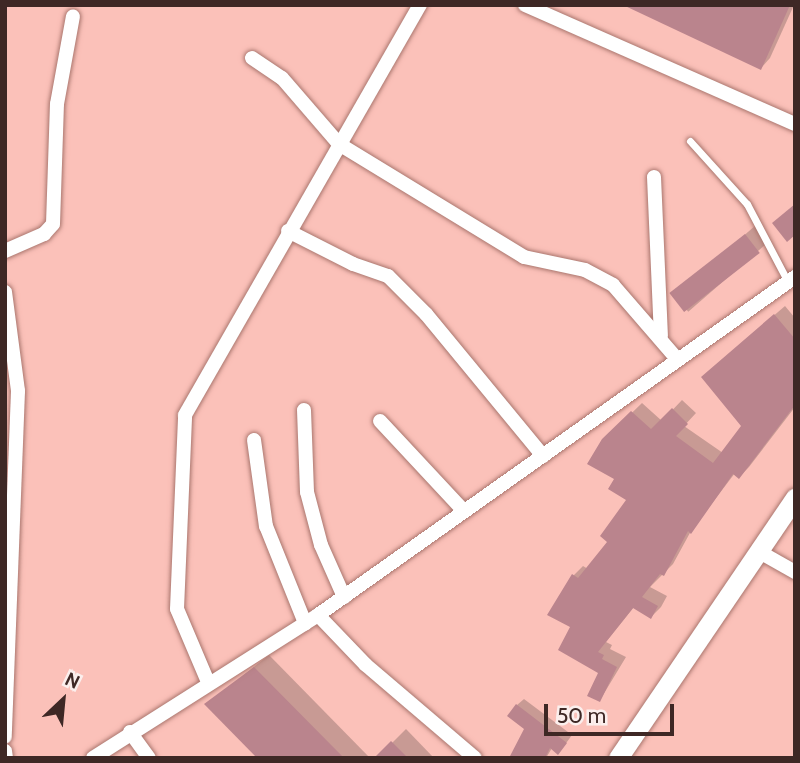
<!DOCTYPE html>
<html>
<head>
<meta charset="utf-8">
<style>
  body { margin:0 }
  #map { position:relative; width:800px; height:763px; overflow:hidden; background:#fbc1b9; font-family:Cabin,sans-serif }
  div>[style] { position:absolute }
  .shadow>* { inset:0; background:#0003; transform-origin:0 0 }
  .building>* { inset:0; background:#ba848d; transform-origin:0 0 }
  .roads { filter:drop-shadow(0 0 2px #aa766e) drop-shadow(0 0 2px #aa766e) }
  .service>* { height:7px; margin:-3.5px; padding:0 3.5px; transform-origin:3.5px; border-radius:3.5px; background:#fff }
  .minor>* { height:14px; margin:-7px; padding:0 7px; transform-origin:7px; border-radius:7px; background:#fff }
  .secondary>* { height:19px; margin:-9.5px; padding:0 9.5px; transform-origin:9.5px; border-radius:9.5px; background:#fff }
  span { translate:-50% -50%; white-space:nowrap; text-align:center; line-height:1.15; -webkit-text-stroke:5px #fbefed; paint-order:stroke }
  .frame { position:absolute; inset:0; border:7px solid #3e2825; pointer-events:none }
  .north { position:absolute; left:28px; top:665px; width:70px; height:70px; -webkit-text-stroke:5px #fbefed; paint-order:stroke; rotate:26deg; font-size:19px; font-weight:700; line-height:28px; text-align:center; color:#3e2825 }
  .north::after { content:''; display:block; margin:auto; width:24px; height:32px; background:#3e2825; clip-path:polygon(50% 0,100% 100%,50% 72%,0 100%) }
  .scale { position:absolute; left:544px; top:704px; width:130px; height:32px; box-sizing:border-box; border:4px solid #3e2825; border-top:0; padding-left:9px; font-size:21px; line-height:24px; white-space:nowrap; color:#3e2825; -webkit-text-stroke:5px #fbefed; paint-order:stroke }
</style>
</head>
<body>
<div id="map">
  <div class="shadow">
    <i style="clip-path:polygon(627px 5px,794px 5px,770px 58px,761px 68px)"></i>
    <i style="left:756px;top:225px;width:21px;height:108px;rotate:49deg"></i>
    <i style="clip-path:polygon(785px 306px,795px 318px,795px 407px,749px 467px,739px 477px,735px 473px,691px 531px,673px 564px,650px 587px,667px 596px,661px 607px,651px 617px,634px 607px,606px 642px,612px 645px,610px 649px,626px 657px,600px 700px,601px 672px,573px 627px,573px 576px,583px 566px,588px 569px,610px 542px,629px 499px,603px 441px,642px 403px,662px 421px,682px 400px,696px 413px,684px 426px,723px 453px,743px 426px,713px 368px)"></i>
    <i style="clip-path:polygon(269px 655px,370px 758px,260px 758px,207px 704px)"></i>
    <i style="clip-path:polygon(524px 699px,572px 735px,564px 746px,552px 748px,546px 758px,511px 758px,527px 728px,517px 705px)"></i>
    <i style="clip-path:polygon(406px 729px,434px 758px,377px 758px)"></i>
  </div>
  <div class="building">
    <i style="clip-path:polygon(623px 5px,790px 5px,761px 70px)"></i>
    <i style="clip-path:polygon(795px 204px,795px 235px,787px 242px,772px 223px)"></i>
    <i style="left:745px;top:234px;width:24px;height:96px;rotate:52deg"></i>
    <i style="clip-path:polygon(774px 314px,795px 339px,795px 405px,739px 479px,733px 474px,691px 534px,688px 531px,664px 576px,660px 574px,642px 597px,658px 606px,651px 619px,633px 608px,598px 652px,604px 655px,602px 659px,617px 667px,600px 702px,587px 696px,598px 673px,558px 650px,570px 627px,547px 615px,572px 574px,578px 578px,607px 542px,600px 536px,626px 500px,608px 489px,614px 479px,587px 464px,602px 439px,631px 411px,651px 429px,672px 408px,688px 424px,676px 436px,713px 463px,741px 426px,701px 377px)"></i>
    <i style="clip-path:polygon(254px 667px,344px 758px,257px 758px,204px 704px)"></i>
    <i style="clip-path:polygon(516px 704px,567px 743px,558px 755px,550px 748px,545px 758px,509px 758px,524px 729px,507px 716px)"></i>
    <i style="clip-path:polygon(391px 741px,408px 758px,374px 758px)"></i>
  </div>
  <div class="roads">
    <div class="service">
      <i style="left:690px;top:141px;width:85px;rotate:47.9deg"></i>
      <i style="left:747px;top:204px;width:88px;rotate:62.3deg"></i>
    </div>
    <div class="minor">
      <i style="left:525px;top:5px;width:295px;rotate:23.8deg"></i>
      <i style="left:252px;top:58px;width:36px;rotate:34deg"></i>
      <i style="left:282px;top:78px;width:87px;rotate:49.2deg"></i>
      <i style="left:339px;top:144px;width:217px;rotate:31.4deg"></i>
      <i style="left:524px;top:257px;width:62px;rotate:12deg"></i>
      <i style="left:585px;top:270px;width:32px;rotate:28deg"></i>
      <i style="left:613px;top:285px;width:99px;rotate:49.1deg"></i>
      <i style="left:654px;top:177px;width:159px;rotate:87.5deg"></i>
      <i style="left:288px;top:231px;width:73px;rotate:26.9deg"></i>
      <i style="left:353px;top:264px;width:37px;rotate:19deg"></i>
      <i style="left:388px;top:276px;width:54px;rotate:45deg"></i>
      <i style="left:426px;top:314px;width:184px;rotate:50.5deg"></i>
      <i style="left:5px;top:251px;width:43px;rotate:-23.6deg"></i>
      <i style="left:44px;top:234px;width:13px;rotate:-48deg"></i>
      <i style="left:53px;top:224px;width:120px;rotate:-88.1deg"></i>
      <i style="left:57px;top:104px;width:89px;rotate:-79.7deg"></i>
      <i style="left:5px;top:292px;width:100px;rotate:82.5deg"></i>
      <i style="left:18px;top:391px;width:346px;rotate:92.2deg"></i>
      <i style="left:304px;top:410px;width:82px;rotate:87.9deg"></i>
      <i style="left:307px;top:492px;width:55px;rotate:75.2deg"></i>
      <i style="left:321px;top:545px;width:57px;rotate:66.1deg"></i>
      <i style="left:380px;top:421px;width:123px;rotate:47deg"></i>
      <i style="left:254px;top:440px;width:87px;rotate:82.1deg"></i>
      <i style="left:266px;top:526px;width:105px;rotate:68.1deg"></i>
      <i style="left:758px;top:551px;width:43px;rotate:29.6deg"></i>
      <i style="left:318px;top:615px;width:69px;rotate:46.2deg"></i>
      <i style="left:366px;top:665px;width:143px;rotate:40.5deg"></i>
      <i style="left:208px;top:682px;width:79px;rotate:-113deg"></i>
      <i style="left:177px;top:609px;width:194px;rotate:-87.6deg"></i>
      <i style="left:185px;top:415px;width:473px;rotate:-60.2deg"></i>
      <i style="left:130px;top:732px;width:32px;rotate:54deg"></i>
      <i style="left:5px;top:751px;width:7px;rotate:82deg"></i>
      <i style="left:93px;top:758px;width:267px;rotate:-32.4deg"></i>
      <i style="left:318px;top:615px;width:585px;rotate:-35.32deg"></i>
    </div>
    <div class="secondary">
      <i style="left:618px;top:758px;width:315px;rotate:-55.8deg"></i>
    </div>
  </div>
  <div class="frame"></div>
  <div class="north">N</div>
  <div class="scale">50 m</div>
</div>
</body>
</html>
